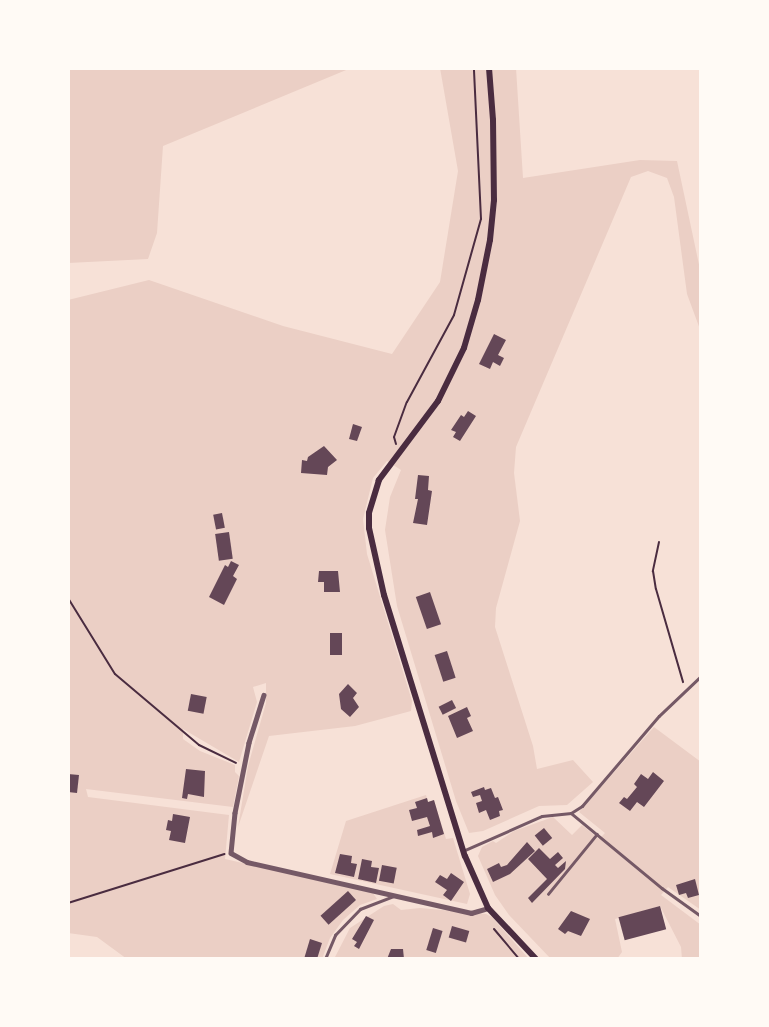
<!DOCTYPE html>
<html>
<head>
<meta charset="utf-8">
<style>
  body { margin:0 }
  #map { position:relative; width:769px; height:1027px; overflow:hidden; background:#f7e1d7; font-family:"Space Grotesk",sans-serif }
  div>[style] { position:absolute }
  .green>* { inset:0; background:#ebcfc5 }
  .building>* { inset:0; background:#644757; transform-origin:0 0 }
  .path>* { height:2px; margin:-1px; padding:0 1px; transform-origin:1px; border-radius:1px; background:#4a2c40 }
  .service>* { height:2.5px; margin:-1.25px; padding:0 1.25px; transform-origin:1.25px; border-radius:1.25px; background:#755966 }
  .minor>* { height:4.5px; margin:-2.25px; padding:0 2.25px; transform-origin:2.25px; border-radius:2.25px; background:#755966 }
  .secondary>* { height:6px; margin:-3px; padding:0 3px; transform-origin:3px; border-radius:3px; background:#4a2c40 }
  span { translate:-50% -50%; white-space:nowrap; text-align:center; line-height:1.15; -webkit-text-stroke:5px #fffaf5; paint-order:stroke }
  .frame { position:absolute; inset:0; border:70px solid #fffaf5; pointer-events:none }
</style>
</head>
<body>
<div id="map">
  <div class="green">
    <i style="clip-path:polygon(68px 68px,351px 68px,163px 146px,157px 233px,148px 259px,68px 263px)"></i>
    <i style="clip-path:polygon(440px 68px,516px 68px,523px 178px,640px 160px,677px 161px,701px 274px,701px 332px,687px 294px,674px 197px,667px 178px,648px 171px,631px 177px,516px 447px,514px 473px,520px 521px,496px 608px,495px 627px,533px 746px,537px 769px,573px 760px,593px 782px,567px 805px,539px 806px,483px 831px,469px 833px,456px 801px,397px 606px,385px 530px,390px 497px,401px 470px,387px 461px,373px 478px,363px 519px,367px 554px,412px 701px,411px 711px,355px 726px,269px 736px,238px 827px,248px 766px,266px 703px,266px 683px,253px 687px,257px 702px,239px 762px,183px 729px,183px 739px,200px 751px,235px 765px,235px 772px,239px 776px,233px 807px,86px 789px,88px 797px,229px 815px,225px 859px,373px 893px,377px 899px,360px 905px,343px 920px,330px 938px,322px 959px,127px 959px,97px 937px,68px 933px,68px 300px,149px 280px,283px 326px,392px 354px,440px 282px,458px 171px)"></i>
    <i style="clip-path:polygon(654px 727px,701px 762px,701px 910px,668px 887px,661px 895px,701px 925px,701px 959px,682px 959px,681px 947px,660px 906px,615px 919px,622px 952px,617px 959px,551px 959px,509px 915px,495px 895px,478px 856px,482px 847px,493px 841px,496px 843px,514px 831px,553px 817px,572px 835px,582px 825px,599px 839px,605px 833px,579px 812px)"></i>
    <i style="clip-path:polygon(426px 795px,428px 802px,434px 800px,446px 839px,453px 838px,470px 894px,467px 904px,330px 874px,346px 821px)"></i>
    <i style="clip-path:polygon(393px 904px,401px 910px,420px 908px,486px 914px,492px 917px,529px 959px,334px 959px,350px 928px,384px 906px)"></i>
  </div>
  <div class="building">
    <i style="clip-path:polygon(494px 334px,506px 340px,498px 355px,504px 358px,500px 366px,493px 362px,490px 369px,479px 364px)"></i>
    <i style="clip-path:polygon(468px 411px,476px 416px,460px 441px,453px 437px,456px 432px,451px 430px,461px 415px,464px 417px)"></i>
    <i style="clip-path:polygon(353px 424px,362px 427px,357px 441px,349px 439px)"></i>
    <i style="clip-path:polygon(324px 446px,337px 460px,328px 467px,327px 475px,301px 473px,302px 460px,307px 461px,308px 457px)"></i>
    <i style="clip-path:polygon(418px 475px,429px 476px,428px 490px,432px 491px,427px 525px,413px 523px,418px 499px,415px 499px)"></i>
    <i style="left:222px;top:513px;width:15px;height:9px;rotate:79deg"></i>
    <i style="left:229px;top:532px;width:27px;height:14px;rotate:82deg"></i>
    <i style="clip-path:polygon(231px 561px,239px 565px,233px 576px,237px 579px,224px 605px,209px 597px,225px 565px,228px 567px)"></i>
    <i style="clip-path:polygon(319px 571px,338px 571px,340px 592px,324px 592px,324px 582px,318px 582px)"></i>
    <i style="left:430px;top:592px;width:34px;height:15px;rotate:71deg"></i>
    <i style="left:330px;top:633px;width:12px;height:22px"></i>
    <i style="left:447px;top:651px;width:28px;height:13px;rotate:72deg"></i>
    <i style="clip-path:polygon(348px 684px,357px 693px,353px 698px,359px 707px,350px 717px,341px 709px,339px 694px)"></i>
    <i style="left:191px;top:694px;width:16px;height:17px;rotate:11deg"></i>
    <i style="left:452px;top:700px;width:9px;height:15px;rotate:63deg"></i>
    <i style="clip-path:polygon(467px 707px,471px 716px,467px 718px,473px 731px,457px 738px,448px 716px)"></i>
    <i style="clip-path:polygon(186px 769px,205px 771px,204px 797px,188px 794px,187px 799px,182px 798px)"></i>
    <i style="clip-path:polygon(653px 772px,664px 781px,644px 807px,637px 802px,630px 811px,619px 803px,624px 797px,627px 799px,637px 787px,634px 784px,641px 774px,648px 779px)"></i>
    <i style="clip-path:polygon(68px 774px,79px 775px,77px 793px,68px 792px)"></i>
    <i style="clip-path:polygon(484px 787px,485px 790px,491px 788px,495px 798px,498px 797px,503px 810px,499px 811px,500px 816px,490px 820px,486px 810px,479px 813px,476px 803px,482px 801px,480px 795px,473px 797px,471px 792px)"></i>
    <i style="clip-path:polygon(427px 798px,428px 802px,434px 800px,444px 834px,433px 838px,432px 832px,418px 836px,417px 830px,430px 826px,427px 817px,412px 821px,409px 810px,417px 808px,415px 802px)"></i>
    <i style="clip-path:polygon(173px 814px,190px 817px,185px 843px,169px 840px,171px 831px,166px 830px,168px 820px,172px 821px)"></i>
    <i style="left:544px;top:828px;width:13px;height:12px;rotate:51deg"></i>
    <i style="clip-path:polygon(527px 842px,535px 851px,510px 874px,493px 882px,487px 869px,499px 863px,501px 867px,507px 865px)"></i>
    <i style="clip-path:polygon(539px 848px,550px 859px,558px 852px,563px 858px,555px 865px,558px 868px,566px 861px,565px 869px,532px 903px,528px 898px,547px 879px,528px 859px)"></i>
    <i style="clip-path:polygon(340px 854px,352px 856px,351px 863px,357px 864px,354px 877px,335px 873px)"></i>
    <i style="clip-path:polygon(362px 859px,372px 861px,371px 867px,379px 868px,376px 883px,358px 879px)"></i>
    <i style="left:382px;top:865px;width:15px;height:16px;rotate:11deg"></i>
    <i style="clip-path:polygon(451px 873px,464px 882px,451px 901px,443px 895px,447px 890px,435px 882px,440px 875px,447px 879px)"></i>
    <i style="clip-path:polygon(695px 879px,699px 895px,688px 898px,686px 893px,679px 895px,676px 885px)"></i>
    <i style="left:348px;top:891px;width:12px;height:37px;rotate:48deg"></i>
    <i style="left:660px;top:906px;width:24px;height:43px;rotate:75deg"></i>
    <i style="clip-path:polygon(571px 911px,590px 919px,581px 936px,568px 931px,565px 934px,558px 929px)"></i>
    <i style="clip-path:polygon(366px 916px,374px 920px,359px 949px,354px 946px,357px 942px,352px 939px)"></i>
    <i style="left:452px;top:926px;width:18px;height:12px;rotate:16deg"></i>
    <i style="left:433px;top:928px;width:10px;height:23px;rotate:17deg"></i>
    <i style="clip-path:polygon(310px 939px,322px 943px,317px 959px,304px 959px)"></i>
    <i style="clip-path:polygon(391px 949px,403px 949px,404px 959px,387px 959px)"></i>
  </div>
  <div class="path">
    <i style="left:396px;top:444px;width:7px;rotate:-106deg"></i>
    <i style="left:394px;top:437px;width:37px;rotate:-70deg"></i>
    <i style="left:407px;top:402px;width:99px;rotate:-61.6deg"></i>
    <i style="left:454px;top:315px;width:100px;rotate:-74.3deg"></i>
    <i style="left:481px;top:219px;width:151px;rotate:-92.7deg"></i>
    <i style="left:659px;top:542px;width:30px;rotate:102deg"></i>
    <i style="left:653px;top:571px;width:18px;rotate:81deg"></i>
    <i style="left:656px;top:589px;width:97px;rotate:73.8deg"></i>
    <i style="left:68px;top:598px;width:89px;rotate:58.3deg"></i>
    <i style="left:115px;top:674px;width:110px;rotate:40.2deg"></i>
    <i style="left:199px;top:745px;width:41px;rotate:25.9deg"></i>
    <i style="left:68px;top:903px;width:164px;rotate:-17.4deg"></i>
    <i style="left:494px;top:929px;width:39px;rotate:50deg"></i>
  </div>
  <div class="service">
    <i style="left:571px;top:813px;width:13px;rotate:-32deg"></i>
    <i style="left:582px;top:806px;width:118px;rotate:-49.5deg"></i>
    <i style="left:659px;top:716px;width:58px;rotate:-43.6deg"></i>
    <i style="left:463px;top:851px;width:86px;rotate:-23.9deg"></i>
    <i style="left:542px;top:816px;width:29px;rotate:-6deg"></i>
    <i style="left:571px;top:813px;width:118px;rotate:39.5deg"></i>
    <i style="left:662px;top:888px;width:48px;rotate:35.7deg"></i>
    <i style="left:548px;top:894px;width:77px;rotate:-50.8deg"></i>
    <i style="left:325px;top:959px;width:26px;rotate:-67deg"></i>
    <i style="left:335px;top:935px;width:36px;rotate:-46deg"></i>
    <i style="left:360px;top:909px;width:36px;rotate:-21deg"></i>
  </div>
  <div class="minor">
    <i style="left:264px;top:695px;width:50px;rotate:107.4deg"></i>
    <i style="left:249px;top:743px;width:71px;rotate:101.3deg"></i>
    <i style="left:235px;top:813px;width:40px;rotate:95.7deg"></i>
    <i style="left:231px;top:853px;width:18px;rotate:29deg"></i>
    <i style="left:247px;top:862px;width:230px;rotate:12.8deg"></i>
    <i style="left:471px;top:913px;width:18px;rotate:-16deg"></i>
  </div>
  <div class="secondary">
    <i style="left:489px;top:68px;width:52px;rotate:85.6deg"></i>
    <i style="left:493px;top:120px;width:80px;rotate:89.3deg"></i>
    <i style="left:494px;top:200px;width:40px;rotate:95.7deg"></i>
    <i style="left:490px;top:240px;width:61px;rotate:101.3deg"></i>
    <i style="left:478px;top:300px;width:50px;rotate:106.3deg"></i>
    <i style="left:464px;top:348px;width:59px;rotate:116.1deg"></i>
    <i style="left:438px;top:401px;width:99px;rotate:126.8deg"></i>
    <i style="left:379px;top:480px;width:34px;rotate:107deg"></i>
    <i style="left:369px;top:513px;width:15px;rotate:90deg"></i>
    <i style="left:369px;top:528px;width:69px;rotate:77.4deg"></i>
    <i style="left:384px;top:595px;width:273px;rotate:72.8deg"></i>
    <i style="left:465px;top:856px;width:57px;rotate:66.1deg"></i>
    <i style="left:488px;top:908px;width:70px;rotate:46.7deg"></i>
  </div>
  <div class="frame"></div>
</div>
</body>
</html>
